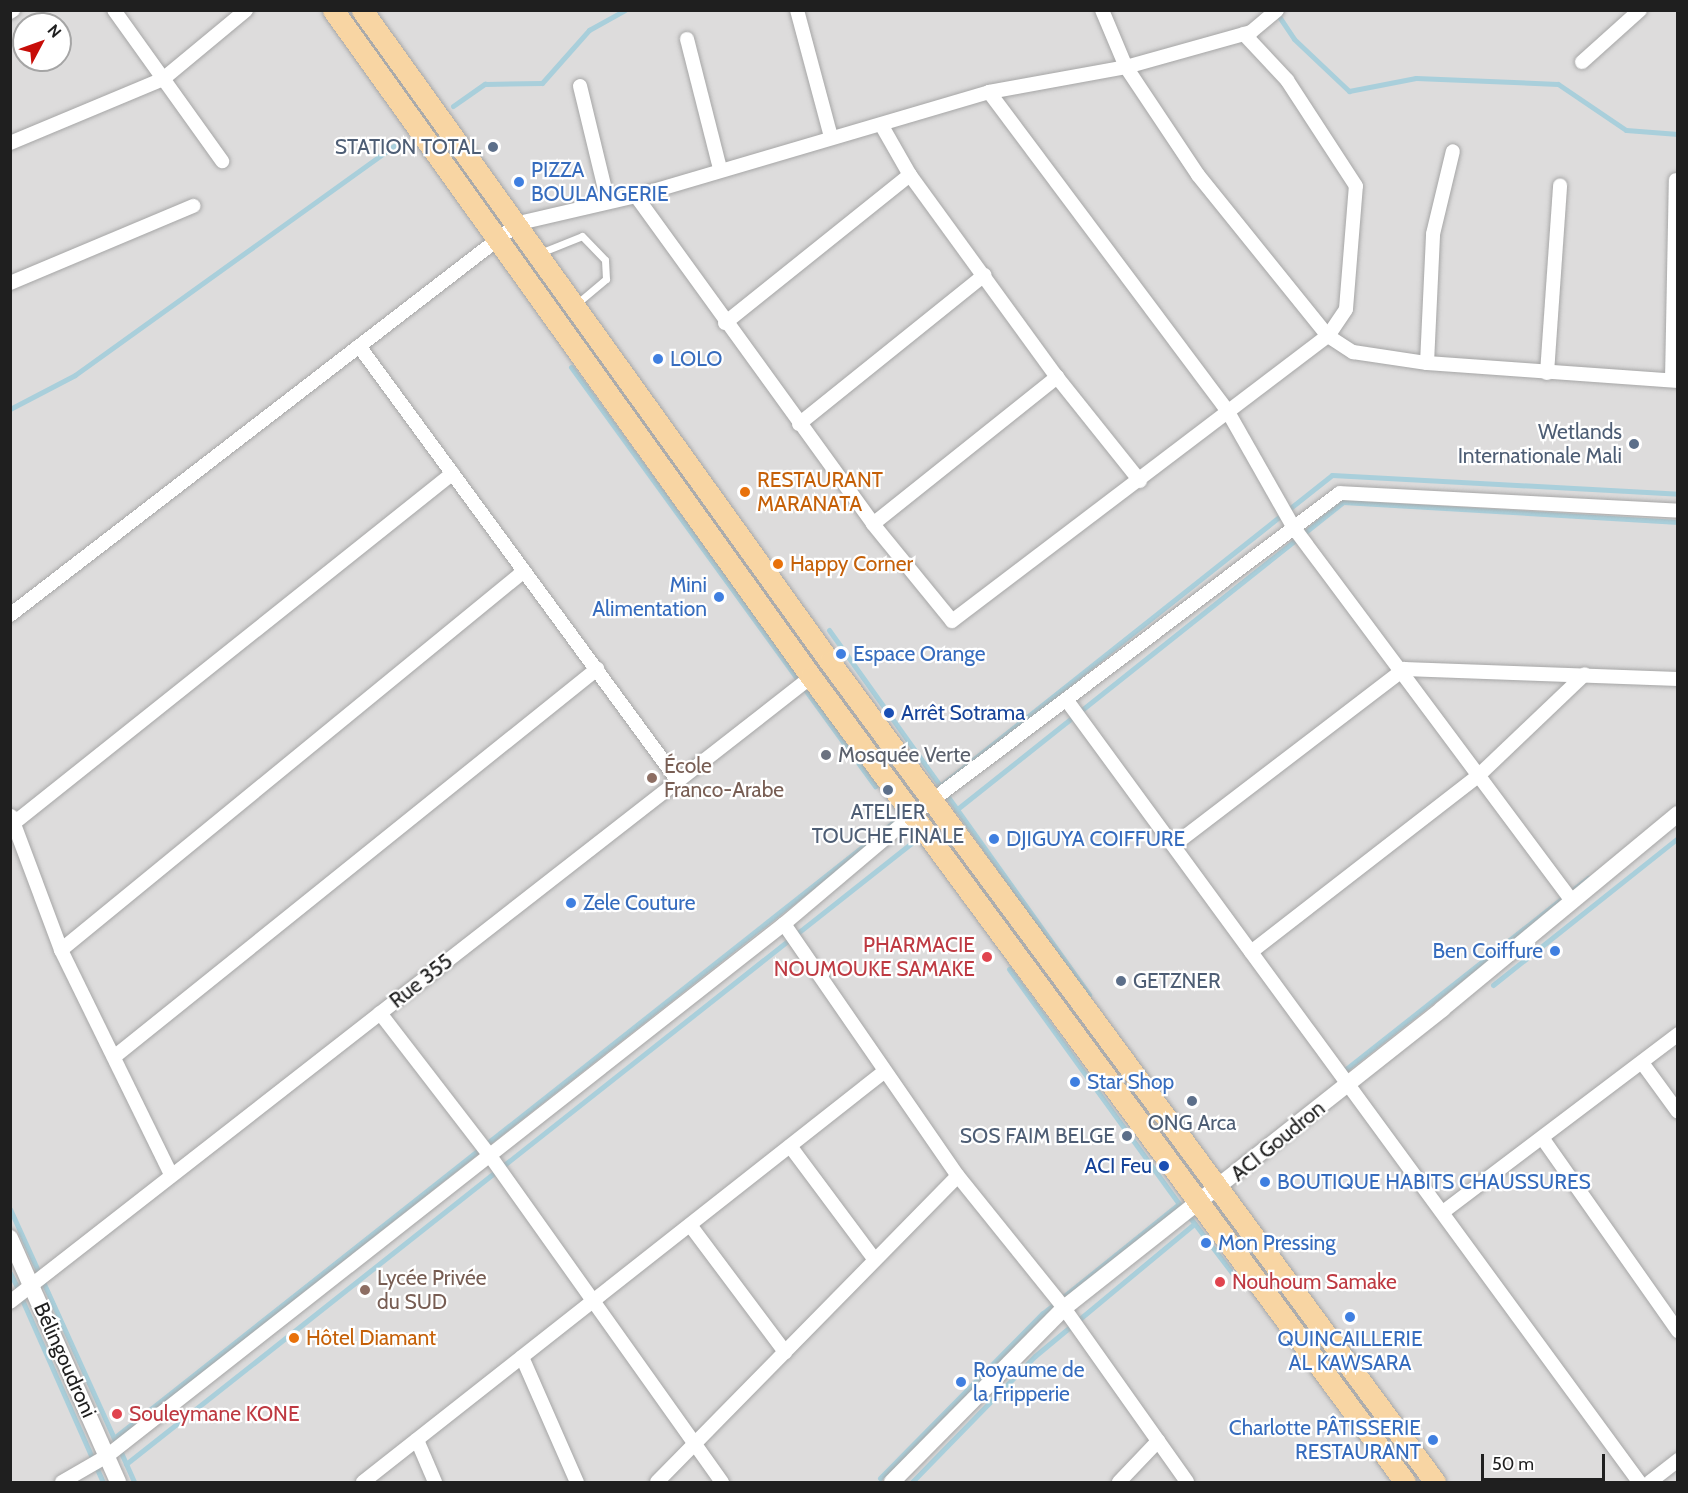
<!DOCTYPE html>
<html>
<head>
<meta charset="utf-8">
<style>
  body { margin:0 }
  #map { position:relative; width:1688px; height:1493px; overflow:hidden; background:#f0ede6; font-family:Cabin,sans-serif }
  div>[style] { position:absolute }
  .residential>* { inset:0; background:#dddcdc }
  .stream>* { height:5px; margin:-2.5px; padding:0 2.5px; transform-origin:2.5px; border-radius:2.5px; background:#a9cfdb }
  .roads { filter:drop-shadow(0 0 2px #a6a6a6) drop-shadow(0 0 2px #a6a6a6) }
  .service>* { height:7px; margin:-3.5px; padding:0 3.5px; transform-origin:3.5px; border-radius:3.5px; background:#fff }
  .minor>* { height:14px; margin:-7px; padding:0 7px; transform-origin:7px; border-radius:7px; background:#fff }
  .tertiary>* { height:16px; margin:-8px; padding:0 8px; transform-origin:8px; border-radius:8px; background:#fff }
  .primary>* { height:21px; margin:-10.5px; padding:0 10.5px; transform-origin:10.5px; border-radius:10.5px; background:#f8d5a3 }
  .dots>* { width:16px; height:16px; translate:-50% -50%; box-sizing:border-box; border:3px solid #fff; border-radius:50% }
  span { translate:-50% -50%; white-space:nowrap; text-align:center; line-height:1.15; -webkit-text-stroke:4.5px #fff; paint-order:stroke }
  .service-label { font-size:21px; color:#4e5e75 }
  .right { translate:-100% -50%; text-align:right }
  .left { translate:0 -50%; text-align:left }
  .shop-label { font-size:21px; color:#366cbe }
  .food-label { font-size:21px; color:#c56008 }
  .transit-label { font-size:21px; color:#164399 }
  .worship-label { font-size:21px; color:#5b616d }
  .education-label { font-size:21px; color:#785e54 }
  .health-label { font-size:21px; color:#be3a42 }
  .street-label { font-size:21px; color:#1f1f1f }
  .frame { position:absolute; inset:0; border:12px solid #1f1f1f; pointer-events:none }
  .north { position:absolute; left:12px; top:12px; width:60px; height:60px; box-sizing:border-box; background:#fff; border:2px solid #a5a5a5; border-radius:50%; rotate:49deg; font-size:16px; font-weight:700; line-height:24px; text-align:center; color:#1f1f1f }
  .north::after { content:''; display:block; margin:auto; width:21px; height:27px; background:#c70d08; clip-path:polygon(50% 0,100% 100%,50% 72%,0 100%) }
  .scale { position:absolute; left:1481px; top:1454px; width:124px; height:27px; box-sizing:border-box; border:3px solid #1f1f1f; border-top:0; padding-left:8px; font-size:18px; line-height:21px; white-space:nowrap; color:#1f1f1f; -webkit-text-stroke:4px #fff; paint-order:stroke }
</style>
</head>
<body>
<div id="map">
  <div class="residential">
    <i style="clip-path:polygon(evenodd,11px 11px,1677px 11px,1677px 1482px,11px 1482px,11px 11px,24px 24px,60px 24px,60px 60px,24px 60px,24px 24px)"></i>
  </div>
  <div class="stream">
    <i style="left:1276px;top:12px;width:32px;rotate:56deg"></i>
    <i style="left:1294px;top:39px;width:76px;rotate:43.4deg"></i>
    <i style="left:1349px;top:91px;width:68px;rotate:-11deg"></i>
    <i style="left:1416px;top:78px;width:142px;rotate:2.4deg"></i>
    <i style="left:1558px;top:84px;width:82px;rotate:34.1deg"></i>
    <i style="left:1626px;top:130px;width:52px;rotate:4.4deg"></i>
    <i style="left:453px;top:106px;width:39px;rotate:-35deg"></i>
    <i style="left:485px;top:84px;width:57px;rotate:-1deg"></i>
    <i style="left:542px;top:83px;width:71px;rotate:-48.4deg"></i>
    <i style="left:589px;top:30px;width:41px;rotate:-29.1deg"></i>
    <i style="left:571px;top:367px;width:518px;rotate:54.04deg"></i>
    <i style="left:10px;top:409px;width:73px;rotate:-27.6deg"></i>
    <i style="left:75px;top:375px;width:401px;rotate:-35.7deg"></i>
    <i style="left:829px;top:630px;width:448px;rotate:54.5deg"></i>
    <i style="left:940px;top:786px;width:500px;rotate:-38.43deg"></i>
    <i style="left:1332px;top:475px;width:347px;rotate:3.1deg"></i>
    <i style="left:956px;top:810px;width:495px;rotate:-38.5deg"></i>
    <i style="left:1343px;top:502px;width:336px;rotate:3.4deg"></i>
    <i style="left:1009px;top:969px;width:291px;rotate:54.1deg"></i>
    <i style="left:1493px;top:985px;width:236px;rotate:-38.5deg"></i>
    <i style="left:1341px;top:1073px;width:315px;rotate:-38.3deg"></i>
    <i style="left:10px;top:1209px;width:254px;rotate:65.6deg"></i>
    <i style="left:1188px;top:1215px;width:89px;rotate:52.7deg"></i>
    <i style="left:10px;top:1273px;width:18px;rotate:63deg"></i>
    <i style="left:20px;top:1295px;width:205px;rotate:66.1deg"></i>
    <i style="left:114px;top:1438px;width:995px;rotate:-38.31deg"></i>
    <i style="left:119px;top:1448px;width:37px;rotate:66deg"></i>
    <i style="left:126px;top:1464px;width:1005px;rotate:-38.33deg"></i>
    <i style="left:880px;top:1478px;width:231px;rotate:-45.4deg"></i>
    <i style="left:1042px;top:1314px;width:176px;rotate:-38.8deg"></i>
    <i style="left:912px;top:1482px;width:176px;rotate:-45.7deg"></i>
    <i style="left:1035px;top:1356px;width:207px;rotate:-39.7deg"></i>
  </div>
  <div class="roads">
    <div class="service">
      <i style="left:540px;top:253px;width:45px;rotate:-22deg"></i>
      <i style="left:582px;top:236px;width:33px;rotate:46deg"></i>
      <i style="left:605px;top:260px;width:19px;rotate:87deg"></i>
      <i style="left:606px;top:279px;width:39px;rotate:140deg"></i>
    </div>
    <div class="minor">
      <i style="left:114px;top:10px;width:186px;rotate:54.4deg"></i>
      <i style="left:797px;top:10px;width:131px;rotate:75deg"></i>
      <i style="left:1102px;top:10px;width:62px;rotate:67.2deg"></i>
      <i style="left:1126px;top:67px;width:130px;rotate:56.3deg"></i>
      <i style="left:1198px;top:175px;width:207px;rotate:51.1deg"></i>
      <i style="left:1328px;top:336px;width:30px;rotate:33deg"></i>
      <i style="left:1353px;top:352px;width:75px;rotate:8.5deg"></i>
      <i style="left:1427px;top:363px;width:252px;rotate:4.1deg"></i>
      <i style="left:10px;top:12px;width:4px;rotate:-34deg"></i>
      <i style="left:687px;top:39px;width:133px;rotate:75.7deg"></i>
      <i style="left:1582px;top:62px;width:78px;rotate:-41.9deg"></i>
      <i style="left:580px;top:86px;width:119px;rotate:76.4deg"></i>
      <i style="left:989px;top:92px;width:399px;rotate:53.2deg"></i>
      <i style="left:1228px;top:412px;width:133px;rotate:60.4deg"></i>
      <i style="left:1294px;top:528px;width:465px;rotate:53.3deg"></i>
      <i style="left:882px;top:126px;width:56px;rotate:60.3deg"></i>
      <i style="left:910px;top:175px;width:250px;rotate:54deg"></i>
      <i style="left:1057px;top:377px;width:133px;rotate:51.4deg"></i>
      <i style="left:10px;top:143px;width:166px;rotate:-22.7deg"></i>
      <i style="left:163px;top:79px;width:108px;rotate:-39.7deg"></i>
      <i style="left:636px;top:196px;width:405px;rotate:54.1deg"></i>
      <i style="left:873px;top:524px;width:125px;rotate:50.8deg"></i>
      <i style="left:952px;top:621px;width:472px;rotate:-37.2deg"></i>
      <i style="left:1328px;top:336px;width:32px;rotate:-56deg"></i>
      <i style="left:1346px;top:309px;width:123px;rotate:-85.4deg"></i>
      <i style="left:1356px;top:186px;width:126px;rotate:-123.1deg"></i>
      <i style="left:1287px;top:80px;width:63px;rotate:-133.1deg"></i>
      <i style="left:10px;top:283px;width:199px;rotate:-22.8deg"></i>
      <i style="left:725px;top:323px;width:237px;rotate:-38.7deg"></i>
      <i style="left:359px;top:346px;width:539px;rotate:53.75deg"></i>
      <i style="left:1427px;top:363px;width:129px;rotate:-87.3deg"></i>
      <i style="left:1433px;top:234px;width:85px;rotate:-76.5deg"></i>
      <i style="left:1547px;top:373px;width:188px;rotate:-86deg"></i>
      <i style="left:1672px;top:380px;width:200px;rotate:-88.9deg"></i>
      <i style="left:799px;top:424px;width:238px;rotate:-38.8deg"></i>
      <i style="left:873px;top:524px;width:236px;rotate:-38.6deg"></i>
      <i style="left:10px;top:615px;width:642px;rotate:-37.6deg"></i>
      <i style="left:519px;top:223px;width:120px;rotate:-13deg"></i>
      <i style="left:636px;top:196px;width:368px;rotate:-16.4deg"></i>
      <i style="left:989px;top:92px;width:139px;rotate:-10.3deg"></i>
      <i style="left:1126px;top:67px;width:130px;rotate:-15.6deg"></i>
      <i style="left:1251px;top:32px;width:34px;rotate:-40deg"></i>
      <i style="left:1068px;top:702px;width:967px;rotate:53.79deg"></i>
      <i style="left:11px;top:816px;width:143px;rotate:69.5deg"></i>
      <i style="left:61px;top:950px;width:250px;rotate:63.9deg"></i>
      <i style="left:14px;top:823px;width:561px;rotate:-38.56deg"></i>
      <i style="left:1174px;top:845px;width:290px;rotate:-37.4deg"></i>
      <i style="left:1404px;top:669px;width:274px;rotate:2.1deg"></i>
      <i style="left:784px;top:924px;width:306px;rotate:55.4deg"></i>
      <i style="left:958px;top:1176px;width:169px;rotate:51.2deg"></i>
      <i style="left:1064px;top:1308px;width:213px;rotate:54.7deg"></i>
      <i style="left:61px;top:950px;width:598px;rotate:-39.3deg"></i>
      <i style="left:1251px;top:952px;width:289px;rotate:-37.8deg"></i>
      <i style="left:1479px;top:775px;width:146px;rotate:-43.6deg"></i>
      <i style="left:380px;top:1013px;width:177px;rotate:52.4deg"></i>
      <i style="left:488px;top:1153px;width:404px;rotate:54.6deg"></i>
      <i style="left:114px;top:1057px;width:620px;rotate:-38.78deg"></i>
      <i style="left:1643px;top:1064px;width:59px;rotate:53.9deg"></i>
      <i style="left:1543px;top:1139px;width:235px;rotate:54.9deg"></i>
      <i style="left:790px;top:1146px;width:142px;rotate:53.3deg"></i>
      <i style="left:1443px;top:1212px;width:295px;rotate:-37.1deg"></i>
      <i style="left:690px;top:1225px;width:159px;rotate:53.2deg"></i>
      <i style="left:10px;top:1302px;width:1016px;rotate:-37.96deg"></i>
      <i style="left:522px;top:1357px;width:137px;rotate:66.3deg"></i>
      <i style="left:417px;top:1440px;width:46px;rotate:66.8deg"></i>
      <i style="left:62px;top:1482px;width:52px;rotate:-30deg"></i>
      <i style="left:107px;top:1456px;width:861px;rotate:-38.16deg"></i>
      <i style="left:784px;top:924px;width:170px;rotate:-40.2deg"></i>
      <i style="left:914px;top:814px;width:533px;rotate:-37deg"></i>
      <i style="left:1340px;top:493px;width:338px;rotate:3deg"></i>
      <i style="left:363px;top:1482px;width:664px;rotate:-38.22deg"></i>
      <i style="left:657px;top:1482px;width:429px;rotate:-45.5deg"></i>
      <i style="left:1119px;top:1482px;width:57px;rotate:-46.4deg"></i>
      <i style="left:1650px;top:1482px;width:36px;rotate:-38deg"></i>
    </div>
    <div class="tertiary">
      <i style="left:10px;top:1238px;width:267px;rotate:66.1deg"></i>
      <i style="left:892px;top:1482px;width:245px;rotate:-45.3deg"></i>
      <i style="left:1064px;top:1308px;width:482px;rotate:-38.3deg"></i>
      <i style="left:1442px;top:1009px;width:306px;rotate:-39.6deg"></i>
    </div>
    <div class="primary">
      <i style="left:333px;top:10px;width:821px;rotate:54.37deg"></i>
      <i style="left:811px;top:677px;width:1000px;rotate:53.58deg"></i>
      <i style="left:362px;top:10px;width:803px;rotate:54.33deg"></i>
      <i style="left:830px;top:662px;width:1019px;rotate:53.58deg"></i>
    </div>
  </div>
  <div class="dots">
    <i style="left:493px;top:147px;background:#5c6f8a"></i>
    <i style="left:519px;top:182px;background:#3f7fe0"></i>
    <i style="left:658px;top:359px;background:#3f7fe0"></i>
    <i style="left:1634px;top:444px;background:#5c6f8a"></i>
    <i style="left:745px;top:492px;background:#e8710a"></i>
    <i style="left:778px;top:564px;background:#e8710a"></i>
    <i style="left:719px;top:597px;background:#3f7fe0"></i>
    <i style="left:841px;top:654px;background:#3f7fe0"></i>
    <i style="left:889px;top:713px;background:#1a4fb4"></i>
    <i style="left:826px;top:755px;background:#6b7280"></i>
    <i style="left:652px;top:778px;background:#8d6e63"></i>
    <i style="left:888px;top:790px;background:#5c6f8a"></i>
    <i style="left:994px;top:839px;background:#3f7fe0"></i>
    <i style="left:571px;top:903px;background:#3f7fe0"></i>
    <i style="left:1555px;top:951px;background:#3f7fe0"></i>
    <i style="left:987px;top:957px;background:#e0444e"></i>
    <i style="left:1121px;top:981px;background:#5c6f8a"></i>
    <i style="left:1075px;top:1082px;background:#3f7fe0"></i>
    <i style="left:1192px;top:1101px;background:#5c6f8a"></i>
    <i style="left:1127px;top:1136px;background:#5c6f8a"></i>
    <i style="left:1164px;top:1166px;background:#1a4fb4"></i>
    <i style="left:1265px;top:1182px;background:#3f7fe0"></i>
    <i style="left:1206px;top:1243px;background:#3f7fe0"></i>
    <i style="left:1220px;top:1282px;background:#e0444e"></i>
    <i style="left:365px;top:1290px;background:#8d6e63"></i>
    <i style="left:1350px;top:1317px;background:#3f7fe0"></i>
    <i style="left:294px;top:1338px;background:#e8710a"></i>
    <i style="left:961px;top:1382px;background:#3f7fe0"></i>
    <i style="left:117px;top:1414px;background:#e0444e"></i>
    <i style="left:1433px;top:1440px;background:#3f7fe0"></i>
  </div>
  <div class="service-label">
    <span class="right" style="left:481px;top:147px">STATION TOTAL</span>
    <span class="right" style="left:1622px;top:444px">Wetlands<br>Internationale Mali</span>
    <span style="left:888px;top:824px">ATELIER<br>TOUCHE FINALE</span>
    <span class="left" style="left:1133px;top:981px">GETZNER</span>
    <span style="left:1192px;top:1123px">ONG Arca</span>
    <span class="right" style="left:1115px;top:1136px">SOS FAIM BELGE</span>
  </div>
  <div class="shop-label">
    <span class="left" style="left:531px;top:182px">PIZZA<br>BOULANGERIE</span>
    <span class="left" style="left:670px;top:359px">LOLO</span>
    <span class="right" style="left:707px;top:597px">Mini<br>Alimentation</span>
    <span class="left" style="left:853px;top:654px">Espace Orange</span>
    <span class="left" style="left:1006px;top:839px">DJIGUYA COIFFURE</span>
    <span class="left" style="left:583px;top:903px">Zele Couture</span>
    <span class="right" style="left:1543px;top:951px">Ben Coiffure</span>
    <span class="left" style="left:1087px;top:1082px">Star Shop</span>
    <span class="left" style="left:1277px;top:1182px">BOUTIQUE HABITS CHAUSSURES</span>
    <span class="left" style="left:1218px;top:1243px">Mon Pressing</span>
    <span style="left:1350px;top:1351px">QUINCAILLERIE<br>AL KAWSARA</span>
    <span class="left" style="left:973px;top:1382px">Royaume de<br>la Fripperie</span>
    <span class="right" style="left:1421px;top:1440px">Charlotte PÂTISSERIE<br>RESTAURANT</span>
  </div>
  <div class="food-label">
    <span class="left" style="left:757px;top:492px">RESTAURANT<br>MARANATA</span>
    <span class="left" style="left:790px;top:564px">Happy Corner</span>
    <span class="left" style="left:306px;top:1338px">Hôtel Diamant</span>
  </div>
  <div class="transit-label">
    <span class="left" style="left:901px;top:713px">Arrêt Sotrama</span>
    <span class="right" style="left:1152px;top:1166px">ACI Feu</span>
  </div>
  <div class="worship-label">
    <span class="left" style="left:838px;top:755px">Mosquée Verte</span>
  </div>
  <div class="education-label">
    <span class="left" style="left:664px;top:778px">École<br>Franco-Arabe</span>
    <span class="left" style="left:377px;top:1290px">Lycée Privée<br>du SUD</span>
  </div>
  <div class="health-label">
    <span class="right" style="left:975px;top:957px">PHARMACIE<br>NOUMOUKE SAMAKE</span>
    <span class="left" style="left:1232px;top:1282px">Nouhoum Samake</span>
    <span class="left" style="left:129px;top:1414px">Souleymane KONE</span>
  </div>
  <div class="street-label">
    <span style="left:421px;top:981px;rotate:-38deg">Rue 355</span>
    <span style="left:1278px;top:1141px;rotate:-39deg">ACI Goudron</span>
    <span style="left:65px;top:1360px;rotate:66deg">Bélingoudroni</span>
  </div>
  <div class="frame"></div>
  <div class="north">N</div>
  <div class="scale">50 m</div>
</div>
</body>
</html>
